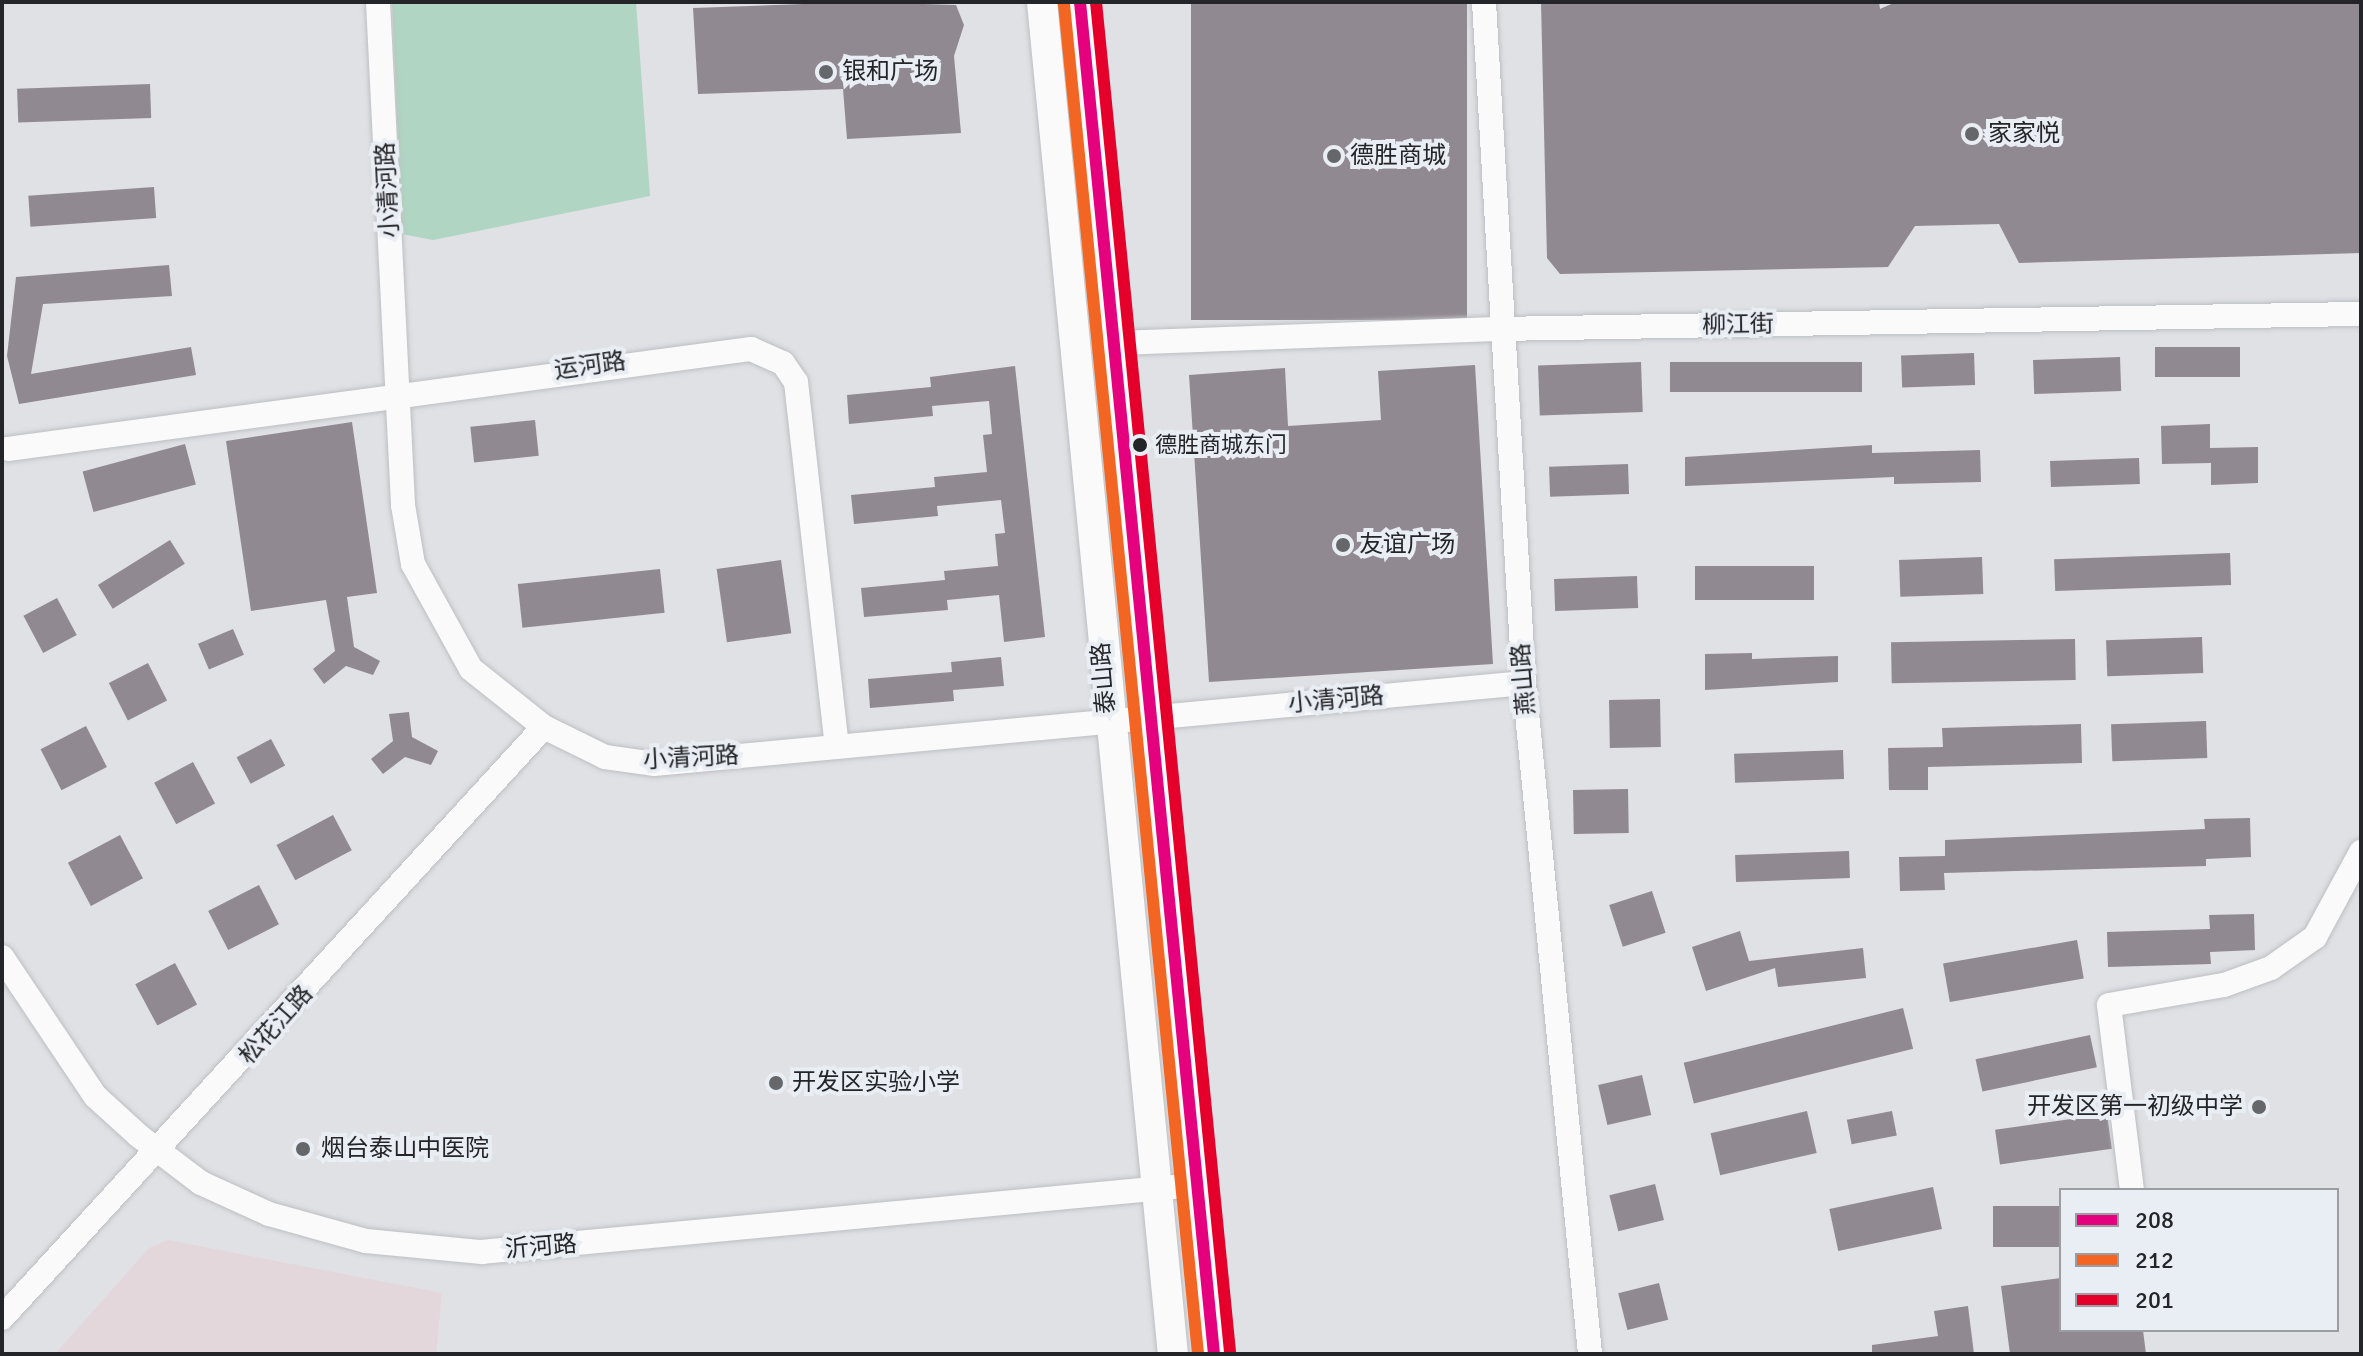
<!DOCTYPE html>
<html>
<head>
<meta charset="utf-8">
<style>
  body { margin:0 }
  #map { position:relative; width:2363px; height:1356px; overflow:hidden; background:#dfe1e4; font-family:Signika,"Noto Sans SC",sans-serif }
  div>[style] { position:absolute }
  .industrial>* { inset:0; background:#e4d7db }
  .green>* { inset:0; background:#b0d5c2 }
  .building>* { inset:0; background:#918992; transform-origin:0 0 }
  .roads { filter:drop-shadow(0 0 2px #bdbfc2) drop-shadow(0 0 2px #bdbfc2) }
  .minor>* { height:24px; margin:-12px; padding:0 12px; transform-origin:12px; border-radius:12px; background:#fafafb }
  .major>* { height:30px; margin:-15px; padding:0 15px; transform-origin:15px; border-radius:15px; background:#fafafb }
  .bus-1>* { height:12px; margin:-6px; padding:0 6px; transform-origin:6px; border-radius:6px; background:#e5007d }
  .bus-2>* { height:12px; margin:-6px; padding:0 6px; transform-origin:6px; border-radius:6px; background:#f26522 }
  .bus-3>* { height:12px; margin:-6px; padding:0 6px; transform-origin:6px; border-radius:6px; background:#e4002b }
  .dots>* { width:22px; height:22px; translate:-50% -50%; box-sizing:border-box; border:4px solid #e9edf4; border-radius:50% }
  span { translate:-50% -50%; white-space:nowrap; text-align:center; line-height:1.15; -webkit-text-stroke:8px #e9edf4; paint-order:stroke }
  .bus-label { font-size:22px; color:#242528 }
  .left { translate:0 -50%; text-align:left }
  .poi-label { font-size:24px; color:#242528 }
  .right { translate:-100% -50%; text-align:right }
  .street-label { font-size:24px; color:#242528 }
  .frame { position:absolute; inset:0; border:4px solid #242528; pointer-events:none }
  .legend { position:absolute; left:2059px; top:1188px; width:280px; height:144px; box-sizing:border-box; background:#e9edf4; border:2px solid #9a9da2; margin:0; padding:10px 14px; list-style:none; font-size:24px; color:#242528 }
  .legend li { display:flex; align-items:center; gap:16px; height:40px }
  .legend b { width:40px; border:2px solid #9a9da2 }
</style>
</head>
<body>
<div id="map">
  <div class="industrial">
    <i style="clip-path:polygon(168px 1240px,442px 1293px,436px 1354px,55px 1354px,149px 1248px)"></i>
  </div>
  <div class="green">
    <i style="clip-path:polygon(392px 2px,636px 2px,650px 196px,433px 240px,402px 234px)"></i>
  </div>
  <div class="building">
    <i style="clip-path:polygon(859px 2px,956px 5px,964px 25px,954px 56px,961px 133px,847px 139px,843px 89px,698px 94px,693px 8px)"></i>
    <i style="left:1191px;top:2px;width:276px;height:318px"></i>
    <i style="clip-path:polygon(1541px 2px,1879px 2px,1880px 9px,1896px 2px,2361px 2px,2361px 253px,2019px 263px,1999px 224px,1915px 226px,1888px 267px,1560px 274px,1547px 258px)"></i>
    <i style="left:150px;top:84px;width:34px;height:133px;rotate:88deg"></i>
    <i style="left:154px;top:187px;width:31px;height:126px;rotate:86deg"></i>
    <i style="clip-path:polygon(169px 265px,172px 296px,43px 304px,31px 374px,191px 347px,196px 375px,19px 404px,7px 356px,16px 277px)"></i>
    <i style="left:2240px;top:347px;width:30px;height:85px;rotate:90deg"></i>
    <i style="left:1974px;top:353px;width:32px;height:73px;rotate:88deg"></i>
    <i style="left:2120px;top:357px;width:34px;height:87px;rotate:88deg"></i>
    <i style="left:1641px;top:362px;width:50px;height:103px;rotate:88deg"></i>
    <i style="left:1862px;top:362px;width:30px;height:192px;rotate:90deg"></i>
    <i style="clip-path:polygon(1475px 365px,1493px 664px,1209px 682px,1189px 375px,1285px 368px,1288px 426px,1381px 420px,1378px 371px)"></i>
    <i style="clip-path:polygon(1015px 366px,1045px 637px,1004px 642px,999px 595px,947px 600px,948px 610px,864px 617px,861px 588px,945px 580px,944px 571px,998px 566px,995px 534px,1005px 533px,1001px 500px,937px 506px,938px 516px,854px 524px,851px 495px,935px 487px,934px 477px,987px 472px,983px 435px,992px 434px,989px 401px,932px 406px,933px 416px,849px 424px,847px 395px,931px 387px,930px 377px)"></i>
    <i style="left:535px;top:420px;width:36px;height:65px;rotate:84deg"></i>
    <i style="clip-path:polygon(352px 422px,377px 593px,347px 597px,354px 647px,380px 661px,373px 675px,346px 666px,324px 684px,313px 669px,335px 651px,326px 600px,251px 611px,226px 441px)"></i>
    <i style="clip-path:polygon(2210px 424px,2210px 448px,2258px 447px,2258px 483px,2211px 485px,2211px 463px,2162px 464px,2161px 426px)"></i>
    <i style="left:185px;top:444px;width:42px;height:106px;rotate:75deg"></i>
    <i style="clip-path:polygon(1872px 445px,1872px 453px,1980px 450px,1981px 482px,1894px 484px,1894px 477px,1685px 486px,1685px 457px)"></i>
    <i style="left:2139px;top:458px;width:26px;height:89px;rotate:88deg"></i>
    <i style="left:1628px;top:464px;width:30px;height:79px;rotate:88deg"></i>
    <i style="left:170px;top:540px;width:28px;height:85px;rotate:58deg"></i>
    <i style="left:2230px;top:553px;width:32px;height:176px;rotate:88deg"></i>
    <i style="left:1982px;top:557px;width:37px;height:83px;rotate:88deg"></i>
    <i style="left:781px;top:560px;width:74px;height:65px;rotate:82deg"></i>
    <i style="left:1814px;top:566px;width:34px;height:119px;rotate:90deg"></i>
    <i style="left:660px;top:569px;width:44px;height:143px;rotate:84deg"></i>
    <i style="left:1637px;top:576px;width:32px;height:83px;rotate:88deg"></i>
    <i style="left:57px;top:598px;width:42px;height:38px;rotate:62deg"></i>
    <i style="left:233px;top:629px;width:28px;height:38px;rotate:67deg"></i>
    <i style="left:2202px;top:637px;width:36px;height:96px;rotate:88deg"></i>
    <i style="left:2075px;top:639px;width:41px;height:184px;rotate:89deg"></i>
    <i style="clip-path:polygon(1752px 653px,1752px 659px,1838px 656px,1838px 682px,1705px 690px,1705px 654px)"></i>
    <i style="clip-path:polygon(1001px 657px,1004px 686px,953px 690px,954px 701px,870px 708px,868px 679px,952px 672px,951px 662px)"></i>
    <i style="left:148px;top:663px;width:42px;height:44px;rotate:63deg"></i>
    <i style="left:1660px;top:699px;width:48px;height:51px;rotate:89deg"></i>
    <i style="clip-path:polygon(409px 712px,412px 737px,438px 751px,431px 765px,405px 757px,383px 774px,371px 759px,393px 741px,389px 714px)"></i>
    <i style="left:2206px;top:721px;width:37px;height:95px;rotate:88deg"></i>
    <i style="clip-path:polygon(2081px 724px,2082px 763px,1928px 767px,1928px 790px,1889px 790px,1888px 748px,1943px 747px,1942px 728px)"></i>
    <i style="left:86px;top:726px;width:46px;height:51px;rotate:63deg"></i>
    <i style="left:271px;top:739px;width:30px;height:39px;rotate:62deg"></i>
    <i style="left:1843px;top:750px;width:29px;height:109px;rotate:88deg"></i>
    <i style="left:193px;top:762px;width:47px;height:44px;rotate:62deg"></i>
    <i style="left:1628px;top:789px;width:44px;height:55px;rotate:89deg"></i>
    <i style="left:333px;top:815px;width:40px;height:64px;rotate:62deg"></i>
    <i style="clip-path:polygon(2250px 818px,2251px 857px,2206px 859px,2206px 866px,1944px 873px,1945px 890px,1900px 891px,1899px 857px,1945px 856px,1945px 840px,2205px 829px,2204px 819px)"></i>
    <i style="left:120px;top:835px;width:49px;height:59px;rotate:62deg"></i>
    <i style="left:1849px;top:851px;width:27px;height:114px;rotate:88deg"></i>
    <i style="left:259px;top:885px;width:44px;height:57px;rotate:63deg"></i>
    <i style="left:1652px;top:891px;width:44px;height:45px;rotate:72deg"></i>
    <i style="clip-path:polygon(2254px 914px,2255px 950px,2210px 952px,2211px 964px,2108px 967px,2107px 932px,2210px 929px,2209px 915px)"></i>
    <i style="clip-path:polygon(1740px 931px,1749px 961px,1863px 948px,1866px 978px,1778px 987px,1775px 968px,1706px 991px,1692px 947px)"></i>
    <i style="left:2077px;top:940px;width:39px;height:136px;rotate:80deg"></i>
    <i style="left:175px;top:963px;width:47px;height:45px;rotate:62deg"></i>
    <i style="left:1903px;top:1008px;width:42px;height:226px;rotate:76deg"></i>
    <i style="left:2090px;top:1035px;width:33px;height:117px;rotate:78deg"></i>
    <i style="left:1642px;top:1075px;width:41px;height:45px;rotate:77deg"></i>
    <i style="left:1807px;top:1111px;width:43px;height:99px;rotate:77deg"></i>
    <i style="left:1892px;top:1111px;width:25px;height:46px;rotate:79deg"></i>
    <i style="left:2107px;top:1114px;width:35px;height:113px;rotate:82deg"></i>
    <i style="left:1655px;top:1184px;width:37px;height:47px;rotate:76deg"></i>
    <i style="left:1933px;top:1187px;width:43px;height:106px;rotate:78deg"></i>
    <i style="left:2061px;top:1206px;width:41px;height:68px;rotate:90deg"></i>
    <i style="clip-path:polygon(2061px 1278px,2061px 1330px,2143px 1330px,2146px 1354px,2010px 1354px,2001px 1286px)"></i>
    <i style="left:1659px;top:1283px;width:38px;height:42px;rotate:76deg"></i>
    <i style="clip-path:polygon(1968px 1306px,1974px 1354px,1872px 1354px,1872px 1345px,1938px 1336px,1934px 1311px)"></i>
  </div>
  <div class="roads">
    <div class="minor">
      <i style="left:378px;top:2px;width:504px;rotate:87.15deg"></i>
      <i style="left:403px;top:505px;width:60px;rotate:80.4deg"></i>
      <i style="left:413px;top:564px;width:120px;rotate:61.1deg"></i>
      <i style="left:471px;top:669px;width:93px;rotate:38.5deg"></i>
      <i style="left:544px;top:727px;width:68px;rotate:26.2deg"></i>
      <i style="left:605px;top:757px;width:49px;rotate:8.1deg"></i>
      <i style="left:654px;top:764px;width:874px;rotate:-5.32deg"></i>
      <i style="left:1484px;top:2px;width:682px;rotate:86.64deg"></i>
      <i style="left:1524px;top:683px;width:674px;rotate:84.38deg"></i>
      <i style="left:1116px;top:343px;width:382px;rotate:-2.1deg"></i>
      <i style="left:1498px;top:329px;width:863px;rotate:-1deg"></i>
      <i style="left:8px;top:449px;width:750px;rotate:-7.67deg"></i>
      <i style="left:751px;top:349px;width:35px;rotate:24deg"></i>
      <i style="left:783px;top:363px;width:23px;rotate:56deg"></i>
      <i style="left:796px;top:382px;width:367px;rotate:83.6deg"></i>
      <i style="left:2px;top:957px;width:167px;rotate:56.2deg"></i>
      <i style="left:95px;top:1096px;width:59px;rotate:42.3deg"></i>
      <i style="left:139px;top:1136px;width:78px;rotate:37.2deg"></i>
      <i style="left:201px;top:1183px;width:75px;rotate:24.5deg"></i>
      <i style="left:269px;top:1214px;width:101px;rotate:15.6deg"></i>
      <i style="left:366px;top:1241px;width:116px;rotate:5.5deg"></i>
      <i style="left:481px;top:1252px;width:717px;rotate:-5.36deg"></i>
      <i style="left:2132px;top:1190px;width:186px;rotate:-97.1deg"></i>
      <i style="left:2109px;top:1005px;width:117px;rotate:-9.9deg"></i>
      <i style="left:2224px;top:985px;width:50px;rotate:-19.9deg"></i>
      <i style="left:2271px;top:968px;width:54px;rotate:-35.2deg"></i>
      <i style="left:2315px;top:937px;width:97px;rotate:-61.6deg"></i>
      <i style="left:2px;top:1318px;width:802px;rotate:-47.48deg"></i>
    </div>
    <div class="major">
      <i style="left:1042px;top:2px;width:1358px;rotate:84.47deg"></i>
      <i style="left:1080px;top:2px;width:1359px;rotate:84.34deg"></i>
    </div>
  </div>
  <div class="bus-1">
    <i style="left:1080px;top:2px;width:1359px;rotate:84.34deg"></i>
  </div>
  <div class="bus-2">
    <i style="left:1064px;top:4px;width:1357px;rotate:84.33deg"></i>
  </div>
  <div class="bus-3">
    <i style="left:1096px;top:2px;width:1357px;rotate:84.33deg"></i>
  </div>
  <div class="dots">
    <i style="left:826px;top:72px;background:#65676a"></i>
    <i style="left:1972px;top:134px;background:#65676a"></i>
    <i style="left:1334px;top:156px;background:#65676a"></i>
    <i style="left:1140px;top:445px;background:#242528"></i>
    <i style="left:1343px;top:545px;background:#65676a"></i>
    <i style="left:776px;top:1083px;background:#65676a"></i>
    <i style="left:2259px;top:1107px;background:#65676a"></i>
    <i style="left:303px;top:1149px;background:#65676a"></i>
  </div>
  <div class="bus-label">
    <span class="left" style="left:1155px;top:445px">德胜商城东门</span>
  </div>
  <div class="poi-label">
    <span class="left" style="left:842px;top:72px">银和广场</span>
    <span class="left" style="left:1988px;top:134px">家家悦</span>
    <span class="left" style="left:1350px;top:156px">德胜商城</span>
    <span class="left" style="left:1359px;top:545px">友谊广场</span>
    <span class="left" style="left:792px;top:1083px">开发区实验小学</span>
    <span class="right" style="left:2243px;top:1107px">开发区第一初级中学</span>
    <span class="left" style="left:321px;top:1149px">烟台泰山中医院</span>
  </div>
  <div class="street-label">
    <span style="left:388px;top:190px;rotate:-93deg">小清河路</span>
    <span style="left:1738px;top:325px;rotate:-1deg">柳江街</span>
    <span style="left:590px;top:366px;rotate:-8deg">运河路</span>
    <span style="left:1104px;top:678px;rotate:-95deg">泰山路</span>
    <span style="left:1524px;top:679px;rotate:-95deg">燕山路</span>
    <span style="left:1336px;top:700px;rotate:-5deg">小清河路</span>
    <span style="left:691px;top:758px;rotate:-3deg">小清河路</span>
    <span style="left:276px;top:1025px;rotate:-48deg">松花江路</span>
    <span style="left:541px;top:1247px;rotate:-5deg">沂河路</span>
  </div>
  <div class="frame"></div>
  <ul class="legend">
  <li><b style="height:10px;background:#e5007d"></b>208</li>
  <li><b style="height:10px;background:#f26522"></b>212</li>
  <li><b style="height:10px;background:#e4002b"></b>201</li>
  </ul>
</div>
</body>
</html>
